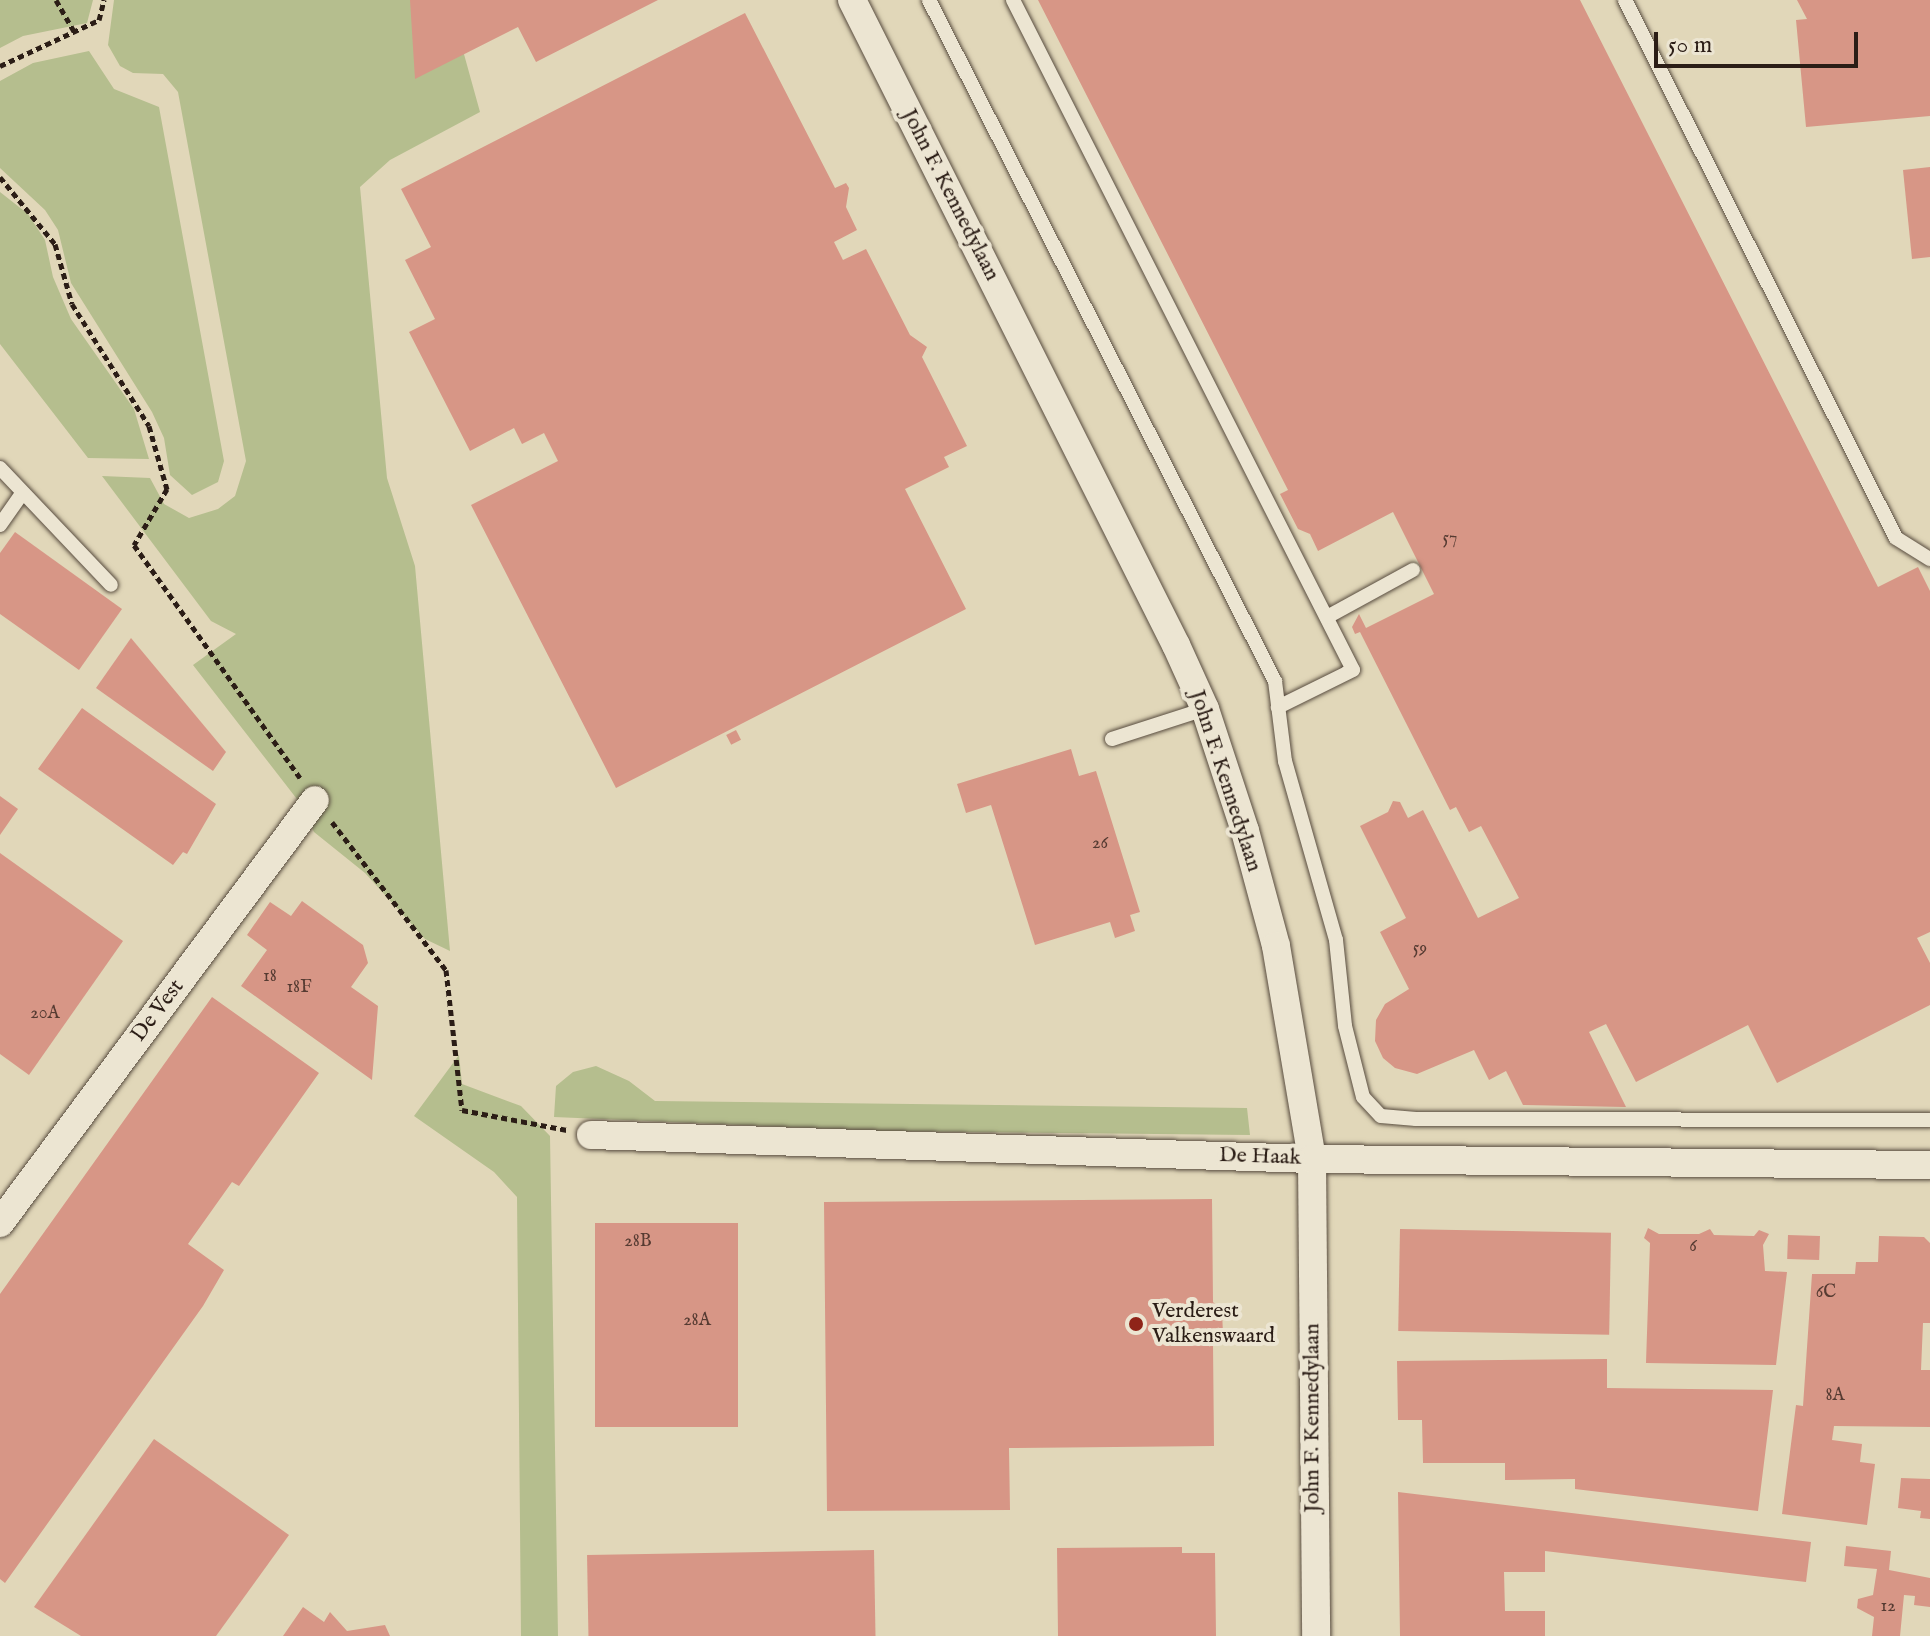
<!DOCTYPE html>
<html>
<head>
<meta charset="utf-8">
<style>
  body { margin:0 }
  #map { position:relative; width:1930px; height:1636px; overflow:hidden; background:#e1d7b9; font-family:"IM FELL English",serif }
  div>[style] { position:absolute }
  .green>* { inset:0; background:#b5be8e }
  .building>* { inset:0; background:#d79686; transform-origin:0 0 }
  .path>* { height:5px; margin-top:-2.5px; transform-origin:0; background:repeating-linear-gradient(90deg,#2b1d16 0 6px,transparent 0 10px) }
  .roads { filter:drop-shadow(0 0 2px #584c3f) drop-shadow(0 0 2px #584c3f) }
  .service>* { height:14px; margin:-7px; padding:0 7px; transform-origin:7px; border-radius:7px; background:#ece5d2 }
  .minor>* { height:28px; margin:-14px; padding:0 14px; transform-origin:14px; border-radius:14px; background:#ece5d2 }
  .dots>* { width:22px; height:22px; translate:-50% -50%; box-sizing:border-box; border:4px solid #ece5d2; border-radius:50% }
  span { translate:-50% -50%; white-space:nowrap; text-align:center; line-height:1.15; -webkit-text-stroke:8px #ece5d2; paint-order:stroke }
  .number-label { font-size:18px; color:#563b32 }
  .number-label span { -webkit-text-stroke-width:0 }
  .street-label { font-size:22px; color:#2b1d16 }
  .poi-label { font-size:22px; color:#2b1d16 }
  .left { translate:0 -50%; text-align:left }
  .scale { position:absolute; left:1654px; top:32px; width:204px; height:36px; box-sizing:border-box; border:4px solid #2b1d16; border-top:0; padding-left:10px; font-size:24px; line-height:28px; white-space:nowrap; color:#2b1d16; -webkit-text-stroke:6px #ece5d2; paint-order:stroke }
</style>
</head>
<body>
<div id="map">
  <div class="green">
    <i style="clip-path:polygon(0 0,93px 0,87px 23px,23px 36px,0 48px)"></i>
    <i style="clip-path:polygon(114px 0,449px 0,480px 112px,390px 160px,360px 187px,387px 478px,415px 566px,450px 951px,425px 939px,365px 873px,314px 832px,300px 803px,193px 665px,236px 634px,211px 621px,102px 476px,150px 478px,164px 504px,189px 518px,218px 509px,235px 496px,246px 461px,178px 92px,163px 74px,133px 73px,120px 66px,108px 45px)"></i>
    <i style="clip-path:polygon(89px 51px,114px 89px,159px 107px,224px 461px,218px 482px,192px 495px,170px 475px,164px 438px,152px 412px,71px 283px,58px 230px,45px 210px,0 168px,0 81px,33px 63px)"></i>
    <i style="clip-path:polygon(0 192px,28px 214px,45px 240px,53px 277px,71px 319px,134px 409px,149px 459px,88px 458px,0 344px)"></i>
    <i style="clip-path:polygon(459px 1055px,462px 1084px,521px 1106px,550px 1136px,558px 1636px,521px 1636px,517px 1197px,494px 1172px,414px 1116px)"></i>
    <i style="clip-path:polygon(596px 1066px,629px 1081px,655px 1101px,1247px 1108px,1250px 1135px,882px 1131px,554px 1117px,556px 1086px,573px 1072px)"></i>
  </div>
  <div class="building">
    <i style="clip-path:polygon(410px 0,658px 0,536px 62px,518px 27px,415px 79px)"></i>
    <i style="clip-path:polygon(1038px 0,1580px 0,1878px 587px,1918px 567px,1930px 591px,1930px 932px,1917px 938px,1930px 963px,1930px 1005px,1777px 1083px,1748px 1025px,1636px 1082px,1606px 1024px,1589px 1032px,1626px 1107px,1523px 1105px,1506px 1071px,1489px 1080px,1474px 1050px,1417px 1074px,1395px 1068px,1383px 1058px,1375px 1041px,1376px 1020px,1385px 1004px,1409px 989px,1380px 932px,1406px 918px,1360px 826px,1388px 812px,1393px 801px,1400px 802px,1408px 818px,1423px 810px,1478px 918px,1519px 898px,1481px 826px,1469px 832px,1456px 807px,1450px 810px,1360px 632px,1355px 634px,1352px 627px,1359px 614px,1366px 628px,1434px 594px,1393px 512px,1318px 551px,1310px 534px,1298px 529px,1280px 494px,1288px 490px)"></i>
    <i style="clip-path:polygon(1797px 0,1930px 0,1930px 116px,1806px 127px,1796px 20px,1807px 19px)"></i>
    <i style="clip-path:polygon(745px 13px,835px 188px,846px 183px,849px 188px,846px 207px,857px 230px,834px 242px,843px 260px,866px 249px,910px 335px,927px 347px,922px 357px,967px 446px,944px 457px,949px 467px,905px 489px,966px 609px,616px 788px,471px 505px,558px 461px,544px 433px,522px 444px,514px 428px,470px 451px,409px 332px,435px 319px,405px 260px,431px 247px,401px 189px)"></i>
    <i style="clip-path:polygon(1930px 167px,1930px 257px,1912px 259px,1903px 170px)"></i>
    <i style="clip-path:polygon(15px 532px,122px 609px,79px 670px,0 614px,0 553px)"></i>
    <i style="clip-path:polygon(131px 638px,226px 752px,213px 771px,96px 688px)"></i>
    <i style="clip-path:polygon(82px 708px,216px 804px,187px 854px,183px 852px,173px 865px,38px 769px)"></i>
    <i style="left:736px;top:730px;width:11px;height:11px;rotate:63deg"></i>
    <i style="clip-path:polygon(1071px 749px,1079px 776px,1096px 771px,1140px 912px,1130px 915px,1135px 931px,1115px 938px,1110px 922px,1035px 945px,991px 805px,966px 813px,957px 784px)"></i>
    <i style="clip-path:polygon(0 796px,18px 809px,0 835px)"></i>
    <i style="clip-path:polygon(0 853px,123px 941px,29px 1075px,0 1054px)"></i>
    <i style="clip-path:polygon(302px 901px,363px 945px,368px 963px,351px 987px,378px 1006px,372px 1080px,241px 986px,267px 950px,247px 935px,270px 902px,291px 916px)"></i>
    <i style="clip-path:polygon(212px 997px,319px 1073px,239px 1186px,232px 1182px,188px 1244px,224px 1270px,203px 1306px,5px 1583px,0 1579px,0 1294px)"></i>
    <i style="clip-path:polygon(1212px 1199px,1213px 1302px,1222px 1312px,1223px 1333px,1213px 1344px,1214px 1446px,1009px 1448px,1010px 1510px,827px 1511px,824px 1202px)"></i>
    <i style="left:595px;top:1223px;width:143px;height:204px"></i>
    <i style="clip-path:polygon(1648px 1228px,1659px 1234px,1699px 1234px,1710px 1229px,1714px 1235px,1754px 1236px,1759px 1230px,1769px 1234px,1763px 1245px,1765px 1271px,1787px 1272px,1776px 1365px,1646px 1363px,1650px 1243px,1644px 1238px)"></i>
    <i style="left:1400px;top:1229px;width:211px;height:102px;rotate:1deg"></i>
    <i style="left:1788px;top:1235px;width:32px;height:24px;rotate:2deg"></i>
    <i style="clip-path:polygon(1879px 1236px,1924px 1237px,1930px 1243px,1930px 1323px,1923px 1323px,1921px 1370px,1930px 1370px,1930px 1427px,1834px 1426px,1832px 1440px,1862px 1444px,1860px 1462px,1875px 1464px,1867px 1525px,1782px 1514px,1796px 1405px,1803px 1406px,1812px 1274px,1855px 1274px,1856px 1262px,1878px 1262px)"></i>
    <i style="clip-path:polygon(1607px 1359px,1607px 1388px,1773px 1390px,1758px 1511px,1575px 1489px,1575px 1479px,1505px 1480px,1505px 1463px,1423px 1463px,1422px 1420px,1398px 1420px,1397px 1361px)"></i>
    <i style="clip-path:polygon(154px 1439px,289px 1535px,216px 1636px,81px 1636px,34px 1607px)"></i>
    <i style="clip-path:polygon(1901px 1478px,1930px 1479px,1930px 1519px,1920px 1518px,1921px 1511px,1898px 1508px)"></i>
    <i style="clip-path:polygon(1398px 1492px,1811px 1542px,1806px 1582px,1545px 1551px,1545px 1572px,1504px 1572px,1505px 1611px,1545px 1611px,1545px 1636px,1400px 1636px)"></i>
    <i style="clip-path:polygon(1846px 1546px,1891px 1551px,1889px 1570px,1930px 1578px,1930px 1607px,1914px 1605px,1915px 1596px,1904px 1595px,1900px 1636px,1872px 1636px,1874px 1617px,1857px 1608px,1858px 1599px,1873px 1595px,1877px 1569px,1844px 1566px)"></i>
    <i style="clip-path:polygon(1182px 1547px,1182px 1553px,1215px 1553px,1216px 1636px,1058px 1636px,1057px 1548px)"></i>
    <i style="left:874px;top:1550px;width:86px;height:287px;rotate:89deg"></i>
    <i style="clip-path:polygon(303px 1607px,324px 1622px,330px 1612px,347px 1631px,385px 1625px,390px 1636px,283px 1636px)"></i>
  </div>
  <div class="path">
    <i style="left:56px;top:0;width:38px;rotate:60deg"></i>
    <i style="left:0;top:66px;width:109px;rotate:-24.9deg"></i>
    <i style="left:99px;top:20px;width:21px;rotate:-76deg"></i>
    <i style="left:0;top:177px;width:87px;rotate:50.6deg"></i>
    <i style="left:55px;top:244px;width:62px;rotate:74.2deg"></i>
    <i style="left:72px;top:304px;width:144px;rotate:57.7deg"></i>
    <i style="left:149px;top:426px;width:66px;rotate:74.1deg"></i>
    <i style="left:167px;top:489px;width:65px;rotate:120.5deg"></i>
    <i style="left:134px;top:545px;width:286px;rotate:54.5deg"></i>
    <i style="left:332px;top:822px;width:187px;rotate:52.4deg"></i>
    <i style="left:446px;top:970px;width:141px;rotate:83.5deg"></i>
    <i style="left:462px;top:1110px;width:107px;rotate:10.8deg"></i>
  </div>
  <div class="roads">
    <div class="service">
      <i style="left:929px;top:0;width:764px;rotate:63.07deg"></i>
      <i style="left:1275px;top:681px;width:81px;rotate:82.9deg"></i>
      <i style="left:1285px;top:761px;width:186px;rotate:74.1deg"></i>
      <i style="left:1336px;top:940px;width:86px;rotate:84deg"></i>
      <i style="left:1345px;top:1026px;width:73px;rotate:75.8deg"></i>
      <i style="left:1363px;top:1097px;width:26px;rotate:47deg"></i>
      <i style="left:1381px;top:1116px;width:35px;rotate:5deg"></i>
      <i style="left:1416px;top:1119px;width:514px;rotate:0.11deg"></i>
      <i style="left:1013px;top:0;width:751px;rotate:63.09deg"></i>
      <i style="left:1353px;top:670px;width:84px;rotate:153.7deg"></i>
      <i style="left:1625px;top:0;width:602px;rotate:63.26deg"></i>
      <i style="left:1896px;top:538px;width:40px;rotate:32deg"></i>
      <i style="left:0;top:468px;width:161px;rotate:46.5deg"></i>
      <i style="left:0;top:525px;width:38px;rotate:-55deg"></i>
      <i style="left:1327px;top:617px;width:98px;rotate:-28.7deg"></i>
      <i style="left:1112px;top:739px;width:98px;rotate:-17.9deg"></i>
    </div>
    <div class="minor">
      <i style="left:852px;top:0;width:722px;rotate:63.33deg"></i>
      <i style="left:1176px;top:645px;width:70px;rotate:65.6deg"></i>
      <i style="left:1205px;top:709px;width:128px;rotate:71.8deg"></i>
      <i style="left:1245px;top:831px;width:119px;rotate:74.9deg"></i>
      <i style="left:1276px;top:946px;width:216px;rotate:80.4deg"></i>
      <i style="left:1312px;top:1159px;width:477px;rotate:89.5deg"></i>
      <i style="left:591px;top:1135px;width:721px;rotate:1.91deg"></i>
      <i style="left:1312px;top:1159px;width:618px;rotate:0.56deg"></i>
      <i style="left:0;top:1223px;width:527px;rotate:-53.33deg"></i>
    </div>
  </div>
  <div class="dots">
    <i style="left:1136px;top:1324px;background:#8f2418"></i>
  </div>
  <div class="number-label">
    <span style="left:1450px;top:539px">57</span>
    <span style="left:1100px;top:844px">26</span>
    <span style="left:1420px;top:949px">59</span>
    <span style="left:270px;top:977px">18</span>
    <span style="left:299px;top:988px">18F</span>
    <span style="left:45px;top:1014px">20A</span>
    <span style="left:638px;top:1242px">28B</span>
    <span style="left:1693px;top:1247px">6</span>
    <span style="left:1826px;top:1293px">6C</span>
    <span style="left:697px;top:1321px">28A</span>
    <span style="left:1835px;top:1396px">8A</span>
    <span style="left:1888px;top:1607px">12</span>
  </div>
  <div class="street-label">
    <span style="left:950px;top:195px;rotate:63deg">John F. Kennedylaan</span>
    <span style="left:1225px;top:781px;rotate:72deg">John F. Kennedylaan</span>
    <span style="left:158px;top:1011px;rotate:-53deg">De Vest</span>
    <span style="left:1260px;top:1157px;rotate:2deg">De Haak</span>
    <span style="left:1313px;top:1418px;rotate:-90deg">John F. Kennedylaan</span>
  </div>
  <div class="poi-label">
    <span class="left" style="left:1152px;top:1324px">Verderest<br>Valkenswaard</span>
  </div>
  <div class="scale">50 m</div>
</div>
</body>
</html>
